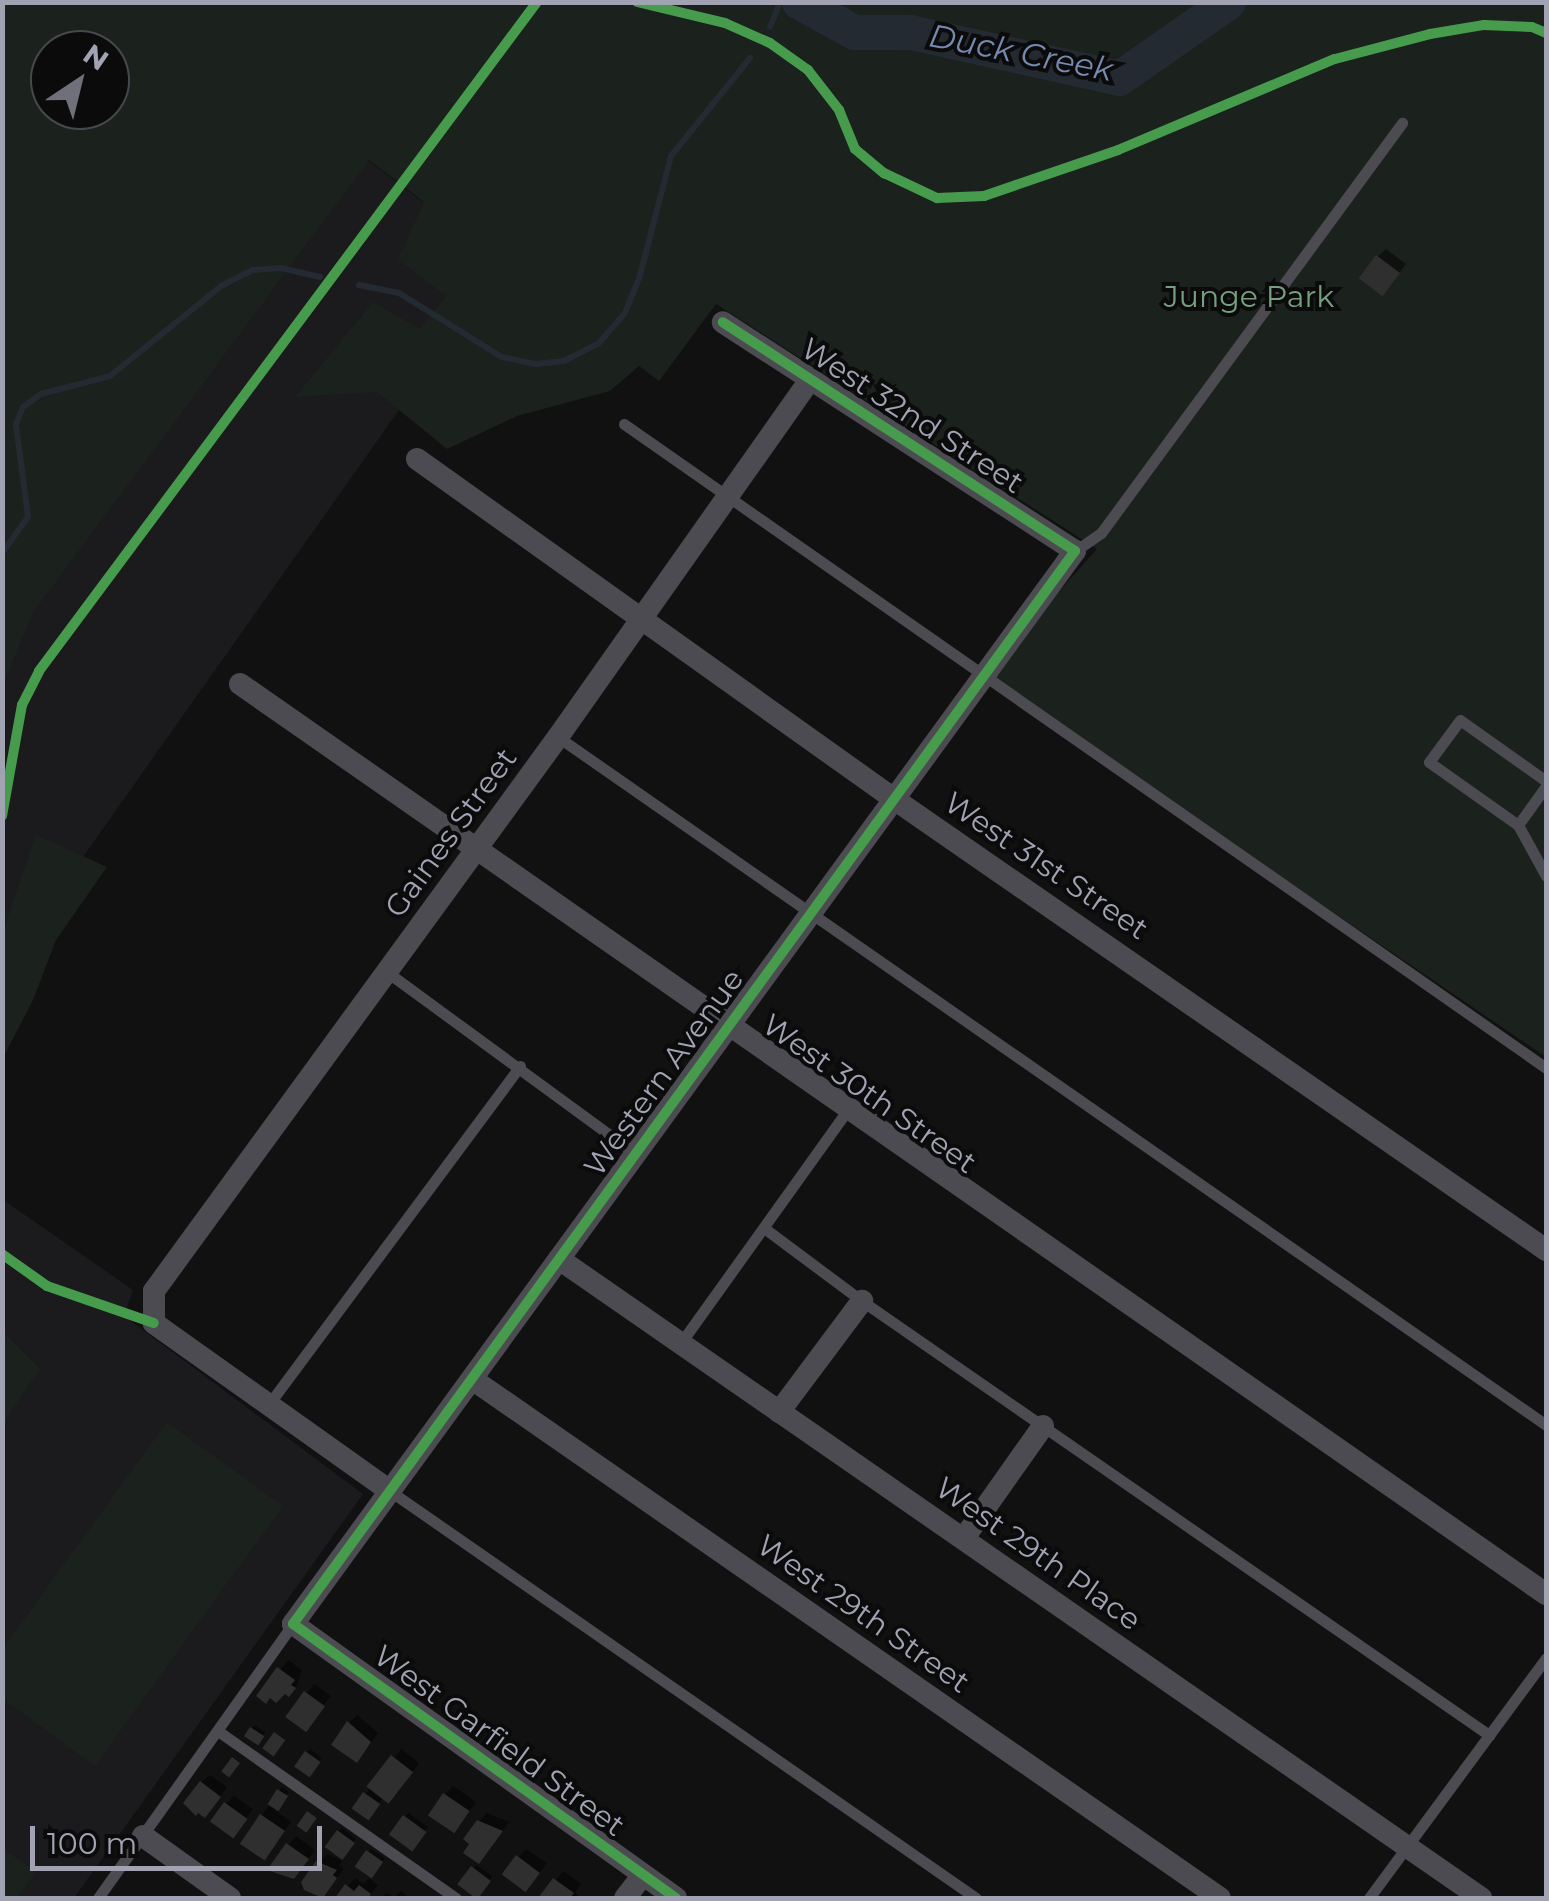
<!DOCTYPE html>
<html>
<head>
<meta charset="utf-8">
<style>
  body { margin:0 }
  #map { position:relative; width:1549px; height:1901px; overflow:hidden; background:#111; font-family:Montserrat,sans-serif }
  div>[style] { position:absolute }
  .built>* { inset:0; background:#1b1b1d }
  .green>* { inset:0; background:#1b211c }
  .shadow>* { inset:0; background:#0007 }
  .stream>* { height:6px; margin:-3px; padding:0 3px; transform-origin:3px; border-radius:3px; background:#242a32 }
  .river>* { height:35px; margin:-17.5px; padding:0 17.5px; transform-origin:17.5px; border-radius:17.5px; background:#242a32 }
  .building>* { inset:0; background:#2f2f30; transform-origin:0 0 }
  .lane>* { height:11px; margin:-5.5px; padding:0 5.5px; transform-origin:5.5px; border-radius:5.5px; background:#4b4b51 }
  .street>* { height:22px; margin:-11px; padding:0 11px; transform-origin:11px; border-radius:11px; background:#4b4b51 }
  .cycleway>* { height:10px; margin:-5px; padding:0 5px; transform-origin:5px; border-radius:5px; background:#469c4c }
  span { translate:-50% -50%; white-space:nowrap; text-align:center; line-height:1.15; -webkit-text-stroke:8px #0b0b0c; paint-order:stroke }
  .park-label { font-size:30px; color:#769f80 }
  .street-label { font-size:30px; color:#a1a3b3 }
  .water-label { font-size:32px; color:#758ab0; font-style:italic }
  .frame { position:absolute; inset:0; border:5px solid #a1a3b3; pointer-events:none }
  .north { position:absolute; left:30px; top:30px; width:100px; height:100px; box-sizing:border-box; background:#0b0b0c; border:2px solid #47484f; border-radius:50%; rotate:35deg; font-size:28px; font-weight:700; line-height:40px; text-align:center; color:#a1a3b3 }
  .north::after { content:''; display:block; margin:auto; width:35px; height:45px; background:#6f707a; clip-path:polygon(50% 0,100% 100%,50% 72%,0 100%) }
  .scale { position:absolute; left:30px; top:1826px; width:292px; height:45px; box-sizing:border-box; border:5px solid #a1a3b3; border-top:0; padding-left:12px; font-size:30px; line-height:35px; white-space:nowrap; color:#a1a3b3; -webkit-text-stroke:8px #0b0b0c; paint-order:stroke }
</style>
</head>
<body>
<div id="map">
  <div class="built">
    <i style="clip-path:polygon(evenodd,3px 3px,162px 3px,503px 263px,3px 970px,3px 3px,50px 50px,110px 50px,110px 110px,50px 110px,50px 50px)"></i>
    <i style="clip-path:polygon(2px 1199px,133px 1290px,124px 1316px,363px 1494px,74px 1898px,3px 1898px)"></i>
  </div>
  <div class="green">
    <i style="clip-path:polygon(evenodd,3px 3px,1546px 3px,1546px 1057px,984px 675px,1097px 549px,716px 304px,659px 381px,639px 366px,610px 391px,517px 416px,447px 449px,377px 392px,295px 397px,373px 302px,420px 329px,446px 296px,398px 259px,424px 202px,369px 160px,32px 614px,3px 685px,3px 3px,50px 50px,110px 50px,110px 110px,50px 110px,50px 50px)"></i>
    <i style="clip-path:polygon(36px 835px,107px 867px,56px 940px,33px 1000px,3px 1058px,3px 931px)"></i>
    <i style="clip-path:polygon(3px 1332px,40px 1369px,3px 1423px)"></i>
    <i style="clip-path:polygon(167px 1422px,283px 1506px,95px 1766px,3px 1699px,3px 1648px)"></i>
    <i style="clip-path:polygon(2px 1848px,36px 1872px,17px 1898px,3px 1898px)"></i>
  </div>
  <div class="shadow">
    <i style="clip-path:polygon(1386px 249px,1406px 264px,1390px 285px,1377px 257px)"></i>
    <i style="clip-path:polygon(288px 1660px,302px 1670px,297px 1685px,289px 1694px,260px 1696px)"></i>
    <i style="clip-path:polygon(314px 1684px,331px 1696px,313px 1720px,289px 1716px)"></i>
    <i style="clip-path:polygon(357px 1715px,378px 1733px,365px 1751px,349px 1723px)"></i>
    <i style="clip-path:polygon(255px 1725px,265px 1732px,260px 1740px,252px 1728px)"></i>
    <i style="clip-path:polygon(310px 1749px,322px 1758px,312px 1772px,307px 1752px)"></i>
    <i style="clip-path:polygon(401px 1749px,419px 1763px,398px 1792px,384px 1796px,372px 1814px,355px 1808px)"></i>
    <i style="clip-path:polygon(210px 1775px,227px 1787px,213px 1807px,201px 1783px)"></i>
    <i style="clip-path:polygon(453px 1786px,476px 1802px,462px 1822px,445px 1795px)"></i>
    <i style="clip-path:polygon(282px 1787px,289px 1792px,275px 1810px,291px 1822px,271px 1849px,242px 1843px)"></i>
    <i style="clip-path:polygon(234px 1796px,253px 1809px,240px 1827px,226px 1804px)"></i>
    <i style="clip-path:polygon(408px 1813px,428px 1827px,416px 1844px,405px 1816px)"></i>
    <i style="clip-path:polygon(487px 1813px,509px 1822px,487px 1853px,479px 1822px)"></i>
    <i style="clip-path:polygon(342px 1828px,356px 1839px,345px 1854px,338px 1831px)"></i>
    <i style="clip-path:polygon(296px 1836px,315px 1850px,302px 1868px,271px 1868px)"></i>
    <i style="clip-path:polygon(371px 1849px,385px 1858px,375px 1872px,368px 1852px)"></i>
    <i style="clip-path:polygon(526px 1849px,547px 1863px,534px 1881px,518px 1857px)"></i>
    <i style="clip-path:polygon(327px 1854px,343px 1861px,339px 1865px,344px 1869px,322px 1895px,318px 1862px)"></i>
    <i style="clip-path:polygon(476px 1865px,492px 1876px,481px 1892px,473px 1868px)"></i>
    <i style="clip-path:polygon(563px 1871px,581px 1884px,575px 1892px,581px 1898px,541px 1898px)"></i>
    <i style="clip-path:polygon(355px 1878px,363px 1884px,369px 1878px,378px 1885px,368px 1898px,338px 1898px)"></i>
    <i style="clip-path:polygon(401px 1891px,406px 1895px,404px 1898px,381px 1898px,387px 1893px,395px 1898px)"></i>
  </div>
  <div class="stream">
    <i style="left:770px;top:27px;width:27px;rotate:-68deg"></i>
    <i style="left:359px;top:285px;width:41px;rotate:11.3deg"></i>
    <i style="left:399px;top:293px;width:121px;rotate:31.9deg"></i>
    <i style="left:502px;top:357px;width:35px;rotate:12deg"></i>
    <i style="left:536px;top:364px;width:28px;rotate:-6deg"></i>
    <i style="left:564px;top:361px;width:38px;rotate:-27deg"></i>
    <i style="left:598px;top:344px;width:41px;rotate:-48.9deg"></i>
    <i style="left:625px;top:313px;width:37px;rotate:-68deg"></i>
    <i style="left:639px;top:279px;width:127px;rotate:-75.4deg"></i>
    <i style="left:671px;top:156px;width:126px;rotate:-51.1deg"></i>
    <i style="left:2px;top:553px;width:44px;rotate:-54.2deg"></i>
    <i style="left:28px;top:517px;width:94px;rotate:-97.4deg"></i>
    <i style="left:16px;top:424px;width:18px;rotate:-68deg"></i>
    <i style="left:23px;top:407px;width:22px;rotate:-36deg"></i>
    <i style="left:41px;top:394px;width:71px;rotate:-14.6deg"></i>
    <i style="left:110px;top:376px;width:143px;rotate:-39deg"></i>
    <i style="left:221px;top:286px;width:36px;rotate:-27deg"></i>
    <i style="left:253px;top:270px;width:28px;rotate:-4deg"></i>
    <i style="left:281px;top:268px;width:40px;rotate:13deg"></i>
  </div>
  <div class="river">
    <i style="left:799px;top:2px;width:63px;rotate:28.6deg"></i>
    <i style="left:854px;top:32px;width:56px"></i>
    <i style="left:910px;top:32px;width:214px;rotate:12.4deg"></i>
    <i style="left:1119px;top:78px;width:133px;rotate:-34.9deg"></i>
  </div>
  <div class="building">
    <i style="left:1376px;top:255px;width:30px;height:29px;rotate:37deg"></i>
    <i style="clip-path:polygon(277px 1667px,295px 1680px,291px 1685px,296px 1688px,289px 1697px,285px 1694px,276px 1703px,270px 1698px,266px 1704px,256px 1696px)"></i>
    <i style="left:304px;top:1691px;width:26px;height:32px;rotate:36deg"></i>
    <i style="clip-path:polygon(347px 1721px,371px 1742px,357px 1763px,331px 1745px)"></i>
    <i style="left:250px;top:1727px;width:17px;height:11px;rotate:33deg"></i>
    <i style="left:274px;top:1732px;width:14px;height:20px;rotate:36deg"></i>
    <i style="left:305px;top:1751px;width:19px;height:19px;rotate:35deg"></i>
    <i style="left:391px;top:1755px;width:28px;height:40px;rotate:38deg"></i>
    <i style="left:232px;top:1757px;width:10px;height:18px;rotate:37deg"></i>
    <i style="clip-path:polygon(200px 1781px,221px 1797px,205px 1818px,198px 1813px,196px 1816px,183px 1803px)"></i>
    <i style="left:277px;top:1789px;width:13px;height:18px;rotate:32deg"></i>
    <i style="left:363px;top:1792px;width:21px;height:20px;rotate:35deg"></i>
    <i style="left:443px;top:1793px;width:32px;height:27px;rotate:34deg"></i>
    <i style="left:224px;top:1802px;width:29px;height:24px;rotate:36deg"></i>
    <i style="left:307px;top:1811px;width:12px;height:18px;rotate:35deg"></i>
    <i style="left:260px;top:1814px;width:30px;height:36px;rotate:34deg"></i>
    <i style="left:403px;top:1815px;width:29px;height:24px;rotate:36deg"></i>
    <i style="clip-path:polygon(477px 1820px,503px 1831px,479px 1864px,463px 1853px,469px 1844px,463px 1839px)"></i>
    <i style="left:337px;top:1830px;width:22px;height:21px;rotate:36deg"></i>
    <i style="clip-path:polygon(286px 1843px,309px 1859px,294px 1879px,267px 1870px)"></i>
    <i style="left:366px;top:1850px;width:21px;height:20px;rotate:35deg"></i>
    <i style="left:516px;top:1855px;width:30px;height:24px;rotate:37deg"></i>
    <i style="clip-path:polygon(316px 1861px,337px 1870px,333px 1875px,337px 1878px,323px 1898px,304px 1890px,301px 1882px)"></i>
    <i style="left:471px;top:1866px;width:25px;height:23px;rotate:37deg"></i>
    <i style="clip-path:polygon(553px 1878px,574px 1893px,570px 1898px,538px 1898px)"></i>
    <i style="clip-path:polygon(345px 1884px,354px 1891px,359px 1885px,371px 1894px,368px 1898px,335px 1898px)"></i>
  </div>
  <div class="lane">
    <i style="left:624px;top:424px;width:1125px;rotate:34.93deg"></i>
    <i style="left:1075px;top:551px;width:32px;rotate:-35deg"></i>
    <i style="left:1101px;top:533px;width:509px;rotate:-53.72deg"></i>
    <i style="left:558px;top:737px;width:1204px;rotate:34.85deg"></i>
    <i style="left:1546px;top:781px;width:105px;rotate:-144.7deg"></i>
    <i style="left:1460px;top:720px;width:52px;rotate:126.4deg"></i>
    <i style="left:1429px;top:762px;width:109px;rotate:35.3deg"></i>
    <i style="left:1518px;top:825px;width:58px;rotate:61.2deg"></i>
    <i style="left:1518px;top:825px;width:48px;rotate:-54.3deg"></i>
    <i style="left:387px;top:972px;width:308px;rotate:36.2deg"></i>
    <i style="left:764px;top:1228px;width:122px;rotate:36.7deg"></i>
    <i style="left:862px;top:1301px;width:763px;rotate:34.69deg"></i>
    <i style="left:680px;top:1344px;width:289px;rotate:-54.4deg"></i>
    <i style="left:269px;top:1404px;width:421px;rotate:-53.4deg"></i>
    <i style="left:390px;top:1491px;width:713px;rotate:34.78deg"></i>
    <i style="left:218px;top:1731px;width:291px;rotate:35.1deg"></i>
    <i style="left:98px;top:1898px;width:336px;rotate:-54.6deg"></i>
    <i style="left:1369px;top:1898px;width:298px;rotate:-53.6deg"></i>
  </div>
  <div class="street">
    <i style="left:417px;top:459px;width:586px;rotate:35.48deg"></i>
    <i style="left:894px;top:799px;width:793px;rotate:34.67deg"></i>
    <i style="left:240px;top:684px;width:1592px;rotate:34.87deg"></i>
    <i style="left:559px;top:1259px;width:1122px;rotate:34.72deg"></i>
    <i style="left:472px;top:1379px;width:910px;rotate:34.75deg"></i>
    <i style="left:779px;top:1412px;width:139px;rotate:-53.2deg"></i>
    <i style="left:390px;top:1491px;width:290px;rotate:-144.6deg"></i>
    <i style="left:154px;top:1323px;width:32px;rotate:-90deg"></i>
    <i style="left:154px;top:1291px;width:686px;rotate:-53.9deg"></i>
    <i style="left:558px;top:737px;width:436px;rotate:-54.8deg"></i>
    <i style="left:964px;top:1538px;width:137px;rotate:-54.8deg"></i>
    <i style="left:143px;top:1836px;width:107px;rotate:35.5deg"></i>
    <i style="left:625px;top:1898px;width:29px;rotate:-52deg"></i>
    <i style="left:676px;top:1898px;width:471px;rotate:-144.4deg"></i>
    <i style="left:293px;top:1624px;width:1328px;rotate:-53.92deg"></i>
    <i style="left:1075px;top:551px;width:420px;rotate:-147deg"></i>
  </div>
  <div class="cycleway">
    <i style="left:637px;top:2px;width:90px;rotate:13.4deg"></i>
    <i style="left:725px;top:23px;width:49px;rotate:24deg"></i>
    <i style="left:770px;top:43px;width:47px;rotate:35.4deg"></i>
    <i style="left:808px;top:70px;width:51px;rotate:52.2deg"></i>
    <i style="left:839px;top:110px;width:42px;rotate:67.7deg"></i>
    <i style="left:855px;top:149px;width:38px;rotate:40deg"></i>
    <i style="left:884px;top:173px;width:59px;rotate:25.3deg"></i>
    <i style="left:937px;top:198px;width:47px;rotate:-2.4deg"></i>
    <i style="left:984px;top:196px;width:142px;rotate:-18.9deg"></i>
    <i style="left:1118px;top:150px;width:235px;rotate:-22.8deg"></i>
    <i style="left:1335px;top:59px;width:98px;rotate:-14.7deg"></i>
    <i style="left:1430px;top:34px;width:55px;rotate:-9.5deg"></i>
    <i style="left:1484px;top:25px;width:48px;rotate:2.4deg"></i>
    <i style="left:1532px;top:27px;width:15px;rotate:23deg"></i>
    <i style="left:2px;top:816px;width:113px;rotate:-79.8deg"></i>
    <i style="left:22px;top:705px;width:38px;rotate:-63deg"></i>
    <i style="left:39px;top:671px;width:834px;rotate:-53.34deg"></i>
    <i style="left:2px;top:1254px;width:55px;rotate:35.4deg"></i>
    <i style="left:47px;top:1286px;width:113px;rotate:19.1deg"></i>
    <i style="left:676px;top:1898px;width:471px;rotate:-144.4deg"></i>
    <i style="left:293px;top:1624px;width:1328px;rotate:-53.92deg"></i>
    <i style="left:1075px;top:551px;width:420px;rotate:-147deg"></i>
  </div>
  <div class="park-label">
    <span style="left:1249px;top:297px">Junge Park</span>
  </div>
  <div class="street-label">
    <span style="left:912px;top:416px;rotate:33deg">West 32nd Street</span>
    <span style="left:451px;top:833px;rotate:-54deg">Gaines Street</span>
    <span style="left:1046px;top:866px;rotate:34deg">West 31st Street</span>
    <span style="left:664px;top:1073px;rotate:-54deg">Western Avenue</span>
    <span style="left:869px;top:1094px;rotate:35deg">West 30th Street</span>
    <span style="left:1038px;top:1554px;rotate:35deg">West 29th Place</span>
    <span style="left:863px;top:1614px;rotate:35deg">West 29th Street</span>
    <span style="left:499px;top:1741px;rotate:36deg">West Garfield Street</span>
  </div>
  <div class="water-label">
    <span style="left:1021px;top:53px;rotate:11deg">Duck Creek</span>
  </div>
  <div class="frame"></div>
  <div class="north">N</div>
  <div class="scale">100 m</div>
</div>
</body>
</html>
